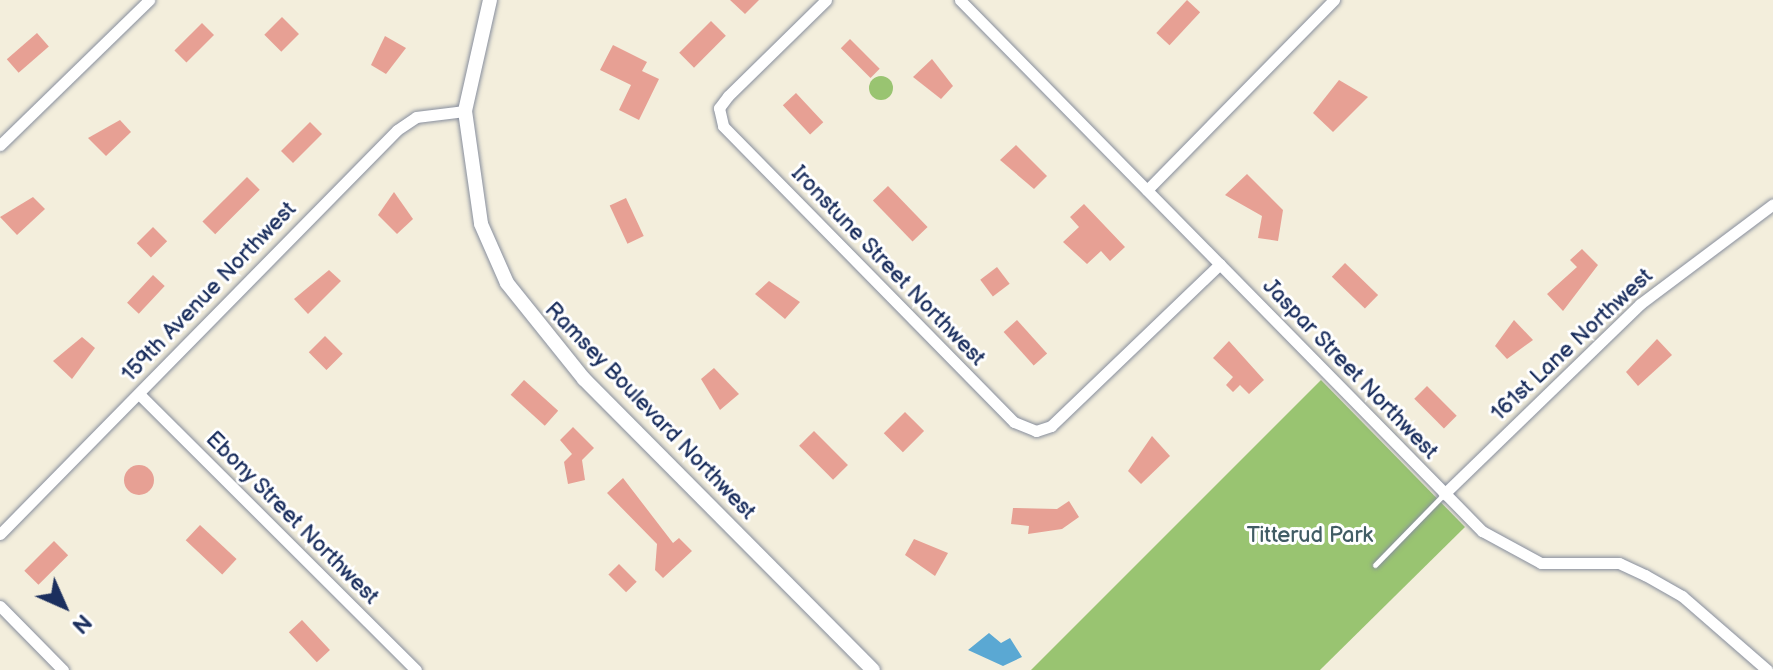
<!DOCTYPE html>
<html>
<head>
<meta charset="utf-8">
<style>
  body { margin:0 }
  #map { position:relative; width:1773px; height:670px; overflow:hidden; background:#f3eedc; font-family:"Balsamiq Sans",sans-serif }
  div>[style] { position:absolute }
  .green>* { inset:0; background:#99c471 }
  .round { border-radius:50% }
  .water>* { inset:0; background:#5aa8d3 }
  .building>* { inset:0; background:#e7a094; transform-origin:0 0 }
  .roads { filter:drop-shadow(0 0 2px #878e9d) drop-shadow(0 0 2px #878e9d) }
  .service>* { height:5px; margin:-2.5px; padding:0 2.5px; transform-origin:2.5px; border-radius:2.5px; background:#fff }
  .minor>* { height:11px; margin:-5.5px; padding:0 5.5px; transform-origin:5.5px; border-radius:5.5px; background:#fff }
  .tertiary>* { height:14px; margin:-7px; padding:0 7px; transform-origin:7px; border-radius:7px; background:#fff }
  span { translate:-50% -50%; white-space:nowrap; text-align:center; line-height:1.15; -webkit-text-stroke:6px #fff; paint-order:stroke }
  .street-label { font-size:22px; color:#1b2f5e }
  .park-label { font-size:22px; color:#415c64 }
  .north { position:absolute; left:24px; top:566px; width:80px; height:80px; -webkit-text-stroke:6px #fff; paint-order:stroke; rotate:135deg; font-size:22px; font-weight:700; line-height:32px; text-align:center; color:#1b2f5e }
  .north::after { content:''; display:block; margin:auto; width:28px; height:36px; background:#1b2f5e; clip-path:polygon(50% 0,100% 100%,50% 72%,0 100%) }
</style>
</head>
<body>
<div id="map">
  <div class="green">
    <i class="round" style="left:869px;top:76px;width:24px;height:24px"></i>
    <i style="clip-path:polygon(1321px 380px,1465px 527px,1320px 670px,1031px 670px)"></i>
  </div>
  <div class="water">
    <i style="clip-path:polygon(989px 633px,1001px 643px,1010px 638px,1022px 657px,1003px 666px,968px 650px)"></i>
  </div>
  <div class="building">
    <i style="clip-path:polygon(730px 0,759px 0,745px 14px)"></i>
    <i style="left:1187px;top:0;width:18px;height:45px;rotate:43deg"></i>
    <i style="left:282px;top:17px;width:24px;height:25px;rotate:45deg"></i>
    <i style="left:711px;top:21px;width:21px;height:45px;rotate:45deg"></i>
    <i style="left:202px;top:23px;width:17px;height:39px;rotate:45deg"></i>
    <i style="left:37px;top:33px;width:18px;height:40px;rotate:49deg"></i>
    <i style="clip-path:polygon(385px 36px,406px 48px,386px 74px,371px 65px)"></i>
    <i style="left:850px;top:39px;width:42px;height:13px;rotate:45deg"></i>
    <i style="clip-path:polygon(613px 45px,647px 62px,642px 71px,659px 79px,639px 120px,619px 110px,631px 85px,600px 70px)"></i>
    <i style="clip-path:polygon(932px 59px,953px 86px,941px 99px,913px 77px)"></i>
    <i style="clip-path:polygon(1339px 80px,1368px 97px,1333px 132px,1313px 113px)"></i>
    <i style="left:796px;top:93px;width:40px;height:18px;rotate:47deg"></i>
    <i style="clip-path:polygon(120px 120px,131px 132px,106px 156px,88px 138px)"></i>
    <i style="left:310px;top:122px;width:17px;height:41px;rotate:45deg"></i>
    <i style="clip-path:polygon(1016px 145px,1047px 176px,1034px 189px,1000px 160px)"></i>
    <i style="clip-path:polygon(1247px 174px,1283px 210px,1278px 241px,1258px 238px,1262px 216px,1225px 195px)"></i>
    <i style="left:247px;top:177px;width:18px;height:63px;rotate:45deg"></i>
    <i style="left:888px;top:186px;width:57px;height:21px;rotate:46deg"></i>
    <i style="clip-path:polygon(394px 192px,413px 219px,397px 234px,378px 215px)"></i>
    <i style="clip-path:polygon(33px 197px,45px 209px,17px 235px,0 217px)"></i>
    <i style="left:626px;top:198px;width:42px;height:18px;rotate:65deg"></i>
    <i style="clip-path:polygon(1084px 204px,1125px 247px,1110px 261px,1101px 251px,1087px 264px,1063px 242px,1079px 227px,1070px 217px)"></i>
    <i style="left:153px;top:227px;width:20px;height:23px;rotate:45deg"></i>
    <i style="clip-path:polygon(1582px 249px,1598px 265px,1563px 311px,1547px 294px,1577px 267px,1570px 260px)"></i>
    <i style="left:1345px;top:263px;width:46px;height:19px;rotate:44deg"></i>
    <i style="left:997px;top:267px;width:21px;height:21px;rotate:53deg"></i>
    <i style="clip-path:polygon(329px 270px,341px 281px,308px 314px,294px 299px)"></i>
    <i style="left:153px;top:275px;width:16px;height:38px;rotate:43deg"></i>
    <i style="clip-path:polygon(769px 281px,800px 302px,785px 319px,755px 294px)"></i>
    <i style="left:1017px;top:320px;width:45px;height:18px;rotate:48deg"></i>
    <i style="clip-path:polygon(1514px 320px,1533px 340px,1507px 359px,1495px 346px)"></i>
    <i style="left:325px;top:336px;width:25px;height:23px;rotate:45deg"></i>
    <i style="clip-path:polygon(82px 337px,95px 348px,72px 379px,53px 361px)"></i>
    <i style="clip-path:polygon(1657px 339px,1672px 355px,1638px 386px,1626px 372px)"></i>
    <i style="clip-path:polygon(1229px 341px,1264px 380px,1249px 394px,1240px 385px,1233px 392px,1226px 385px,1233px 377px,1213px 358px)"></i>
    <i style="clip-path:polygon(714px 368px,739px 394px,720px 410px,701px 379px)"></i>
    <i style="left:524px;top:380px;width:46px;height:20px;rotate:42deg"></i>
    <i style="left:1427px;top:386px;width:42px;height:18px;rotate:45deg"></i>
    <i style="left:905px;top:412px;width:27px;height:30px;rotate:45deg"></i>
    <i style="clip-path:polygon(573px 427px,594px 448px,582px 460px,585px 480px,568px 484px,564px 462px,572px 454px,560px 440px)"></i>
    <i style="left:814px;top:431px;width:48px;height:21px;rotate:45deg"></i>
    <i style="clip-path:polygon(1152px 436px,1170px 456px,1141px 484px,1128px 471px)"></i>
    <i class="round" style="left:124px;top:465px;width:30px;height:30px"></i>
    <i style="clip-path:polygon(623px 478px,673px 543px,679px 538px,692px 551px,663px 578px,655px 570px,657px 544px,607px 493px)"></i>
    <i style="clip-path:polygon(1069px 501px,1079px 517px,1062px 529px,1028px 534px,1029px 526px,1011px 524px,1013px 508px,1057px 509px)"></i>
    <i style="left:200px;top:525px;width:50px;height:21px;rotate:43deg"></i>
    <i style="clip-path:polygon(914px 539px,948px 553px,935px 576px,905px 555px)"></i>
    <i style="left:54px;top:541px;width:20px;height:42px;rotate:45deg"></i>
    <i style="left:619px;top:564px;width:25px;height:15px;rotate:45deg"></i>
    <i style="left:302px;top:620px;width:41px;height:18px;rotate:47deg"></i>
  </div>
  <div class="roads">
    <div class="service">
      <i style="left:1375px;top:565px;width:98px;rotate:-45.8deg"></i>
    </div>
    <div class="minor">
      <i style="left:826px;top:0;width:137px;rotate:135.6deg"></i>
      <i style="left:728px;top:96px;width:15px;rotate:127deg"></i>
      <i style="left:719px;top:108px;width:18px;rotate:77deg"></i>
      <i style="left:723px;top:126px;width:415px;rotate:45.5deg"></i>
      <i style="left:1014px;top:422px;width:24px;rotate:22deg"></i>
      <i style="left:1036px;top:431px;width:16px;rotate:-18deg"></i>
      <i style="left:1051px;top:426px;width:234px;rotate:-43.8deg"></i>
      <i style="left:960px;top:0;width:745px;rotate:45.49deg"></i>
      <i style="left:1482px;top:531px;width:67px;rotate:28.5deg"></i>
      <i style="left:1541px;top:563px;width:78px"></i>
      <i style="left:1619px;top:563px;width:29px;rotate:25deg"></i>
      <i style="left:1645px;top:575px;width:43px;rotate:29.6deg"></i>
      <i style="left:1682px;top:596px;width:113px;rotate:41deg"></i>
      <i style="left:0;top:145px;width:208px;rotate:-44.2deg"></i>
      <i style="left:1147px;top:190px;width:267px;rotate:-45.5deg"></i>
      <i style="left:139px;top:394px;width:391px;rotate:44.9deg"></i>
      <i style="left:1444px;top:494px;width:273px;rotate:-44.1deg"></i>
      <i style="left:1640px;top:304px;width:166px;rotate:-36.9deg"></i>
      <i style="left:0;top:534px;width:566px;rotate:-45.5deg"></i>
      <i style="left:397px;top:130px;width:23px;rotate:-34deg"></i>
      <i style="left:416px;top:117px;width:49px;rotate:-7deg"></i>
      <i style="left:0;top:606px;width:90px;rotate:45.5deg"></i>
    </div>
    <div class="tertiary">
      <i style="left:490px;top:0;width:114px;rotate:102.7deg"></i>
      <i style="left:465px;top:111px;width:114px;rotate:81.9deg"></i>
      <i style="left:481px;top:224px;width:64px;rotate:66.2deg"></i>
      <i style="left:507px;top:283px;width:123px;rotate:51.3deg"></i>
      <i style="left:584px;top:379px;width:410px;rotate:45.2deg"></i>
    </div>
  </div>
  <div class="street-label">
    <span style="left:888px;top:266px;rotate:46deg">Ironstune Street Northwest</span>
    <span style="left:209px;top:292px;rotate:-46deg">159th Avenue Northwest</span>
    <span style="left:1572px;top:345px;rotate:-43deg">161st Lane Northwest</span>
    <span style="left:1350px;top:369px;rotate:46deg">Jaspar Street Northwest</span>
    <span style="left:650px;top:411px;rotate:46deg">Ramsey Boulevard Northwest</span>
    <span style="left:292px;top:518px;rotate:45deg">Ebony Street Northwest</span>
  </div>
  <div class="park-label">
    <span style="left:1310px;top:536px">Titterud Park</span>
  </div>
  <div class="north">N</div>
</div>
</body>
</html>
